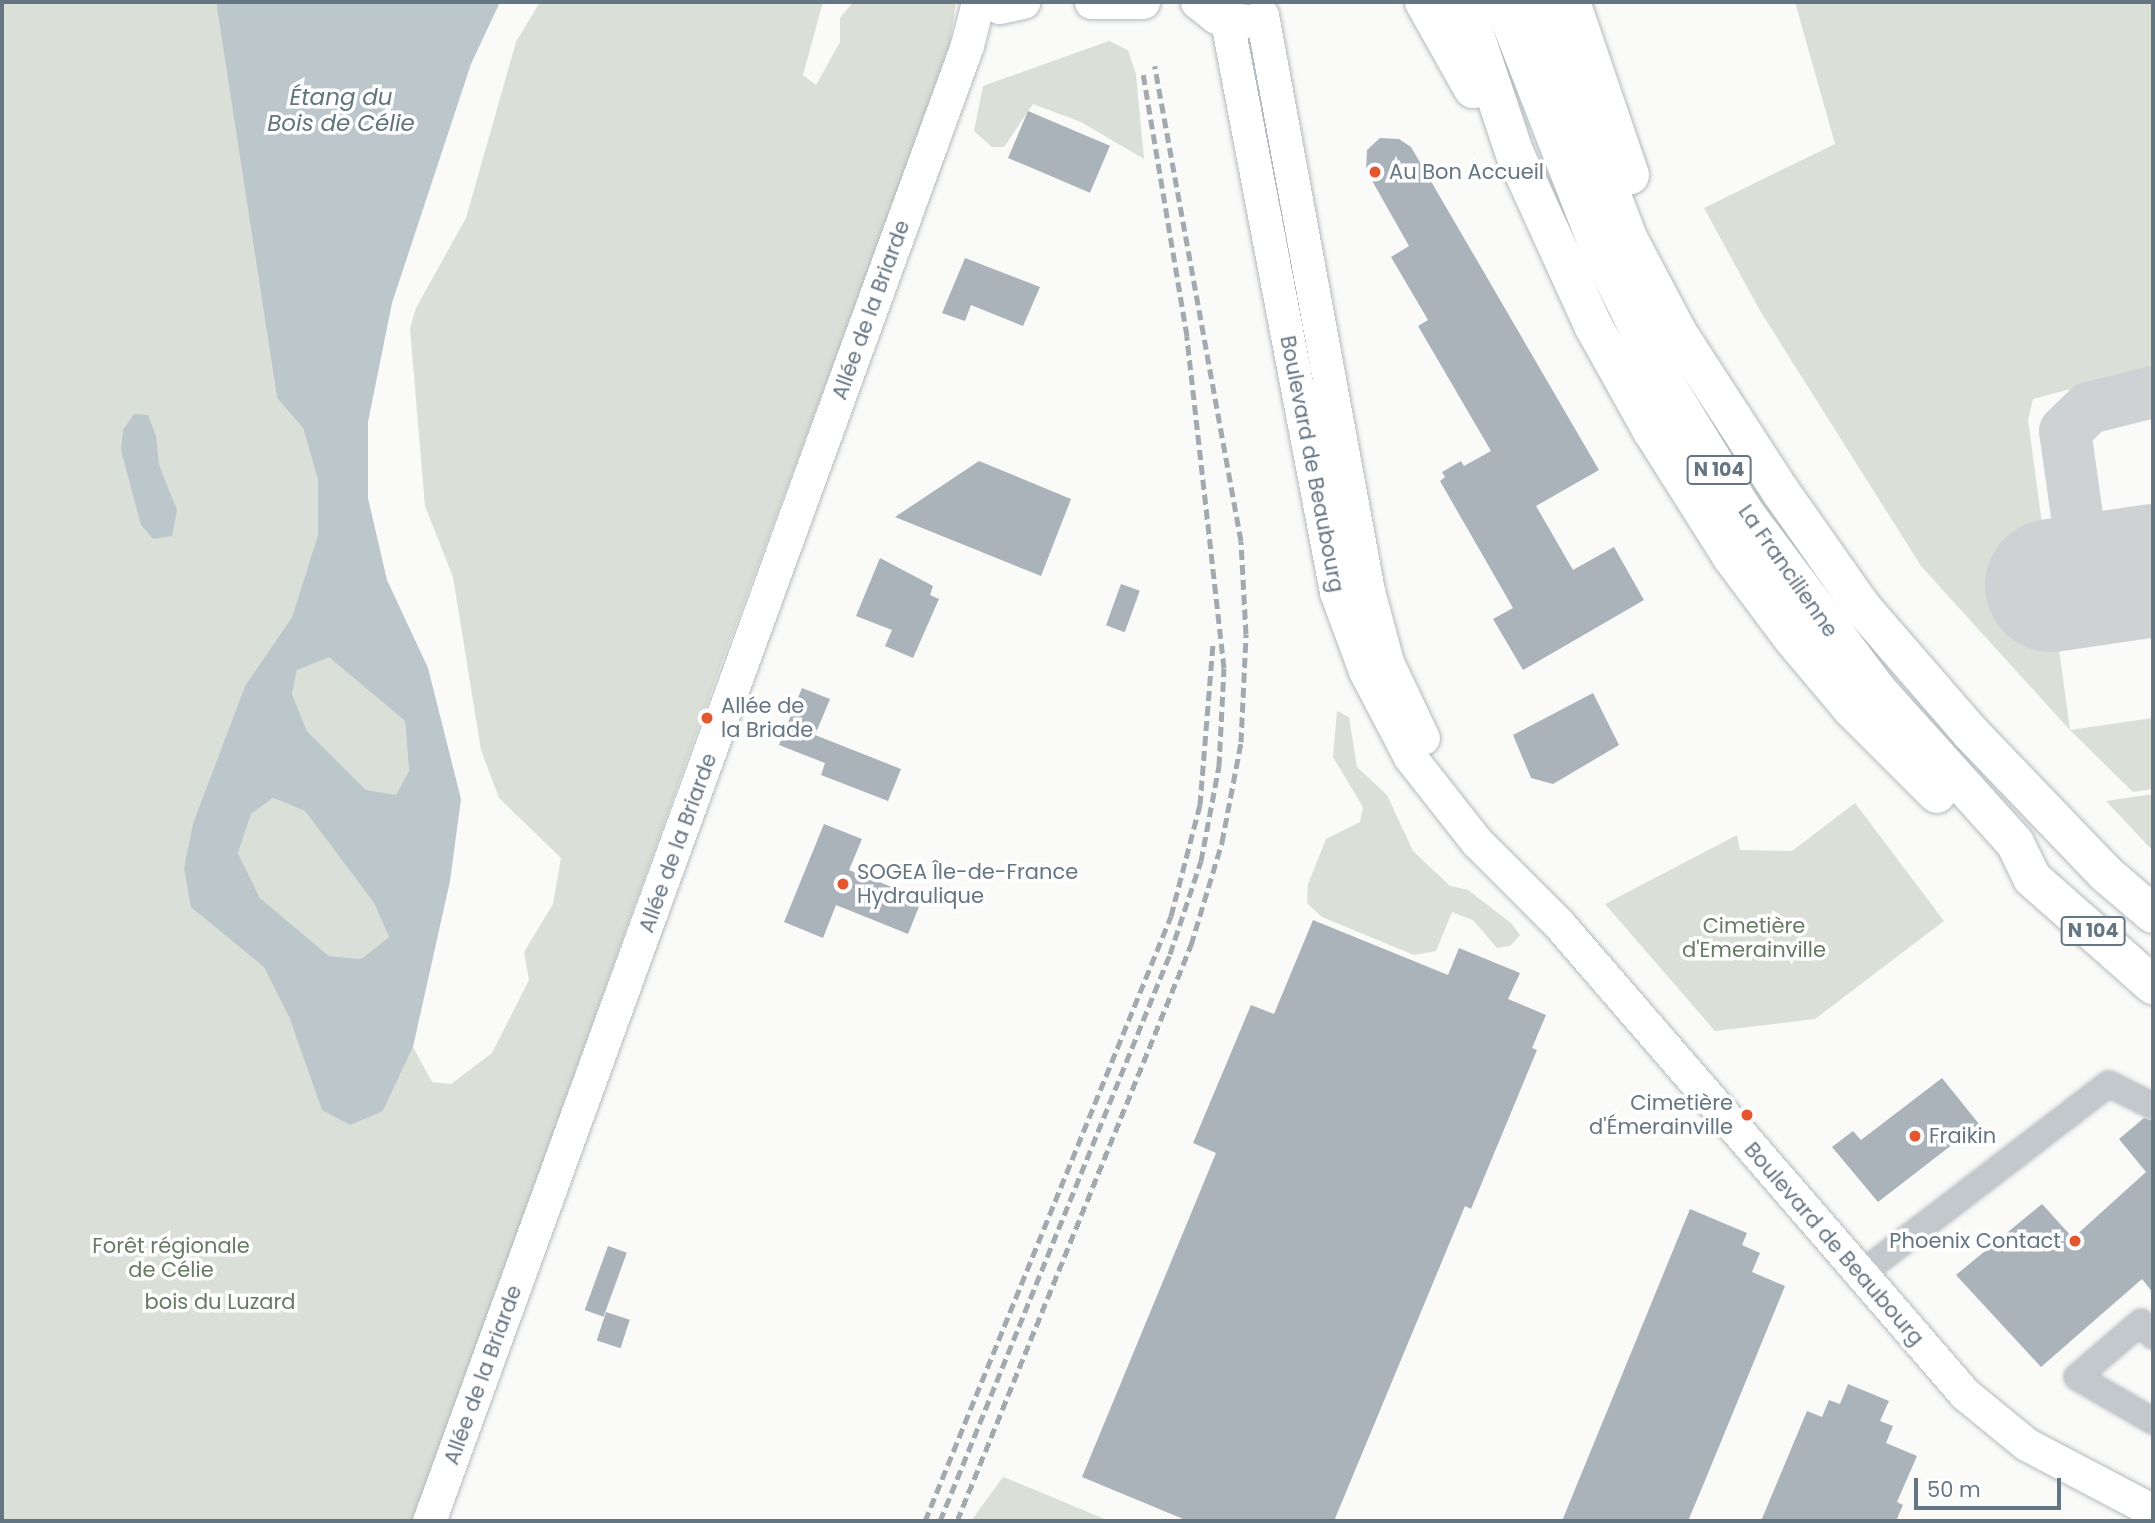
<!DOCTYPE html>
<html>
<head>
<meta charset="utf-8">
<style>
  body { margin:0 }
  #map { position:relative; width:2155px; height:1523px; overflow:hidden; background:#fafaf8; font-family:Poppins,sans-serif }
  div>[style] { position:absolute }
  .green>* { inset:0; background:#dadfd7 }
  .water>* { inset:0; background:#bbc7cb }
  .taxiway>* { height:52px; margin:-26px; padding:0 26px; transform-origin:26px; border-radius:26px; background:#ced2d4 }
  .runway>* { height:133px; margin:-66.5px; padding:0 66.5px; transform-origin:66.5px; border-radius:66.5px; background:#ced2d4 }
  .building>* { inset:0; background:#aab3b9; transform-origin:0 0 }
  .roads { filter:drop-shadow(0 0 2px #b3babf) drop-shadow(0 0 2px #b3babf) }
  .street>* { height:24px; margin:-12px; padding:0 12px; transform-origin:12px; border-radius:12px; background:#c3c8cc }
  .secondary>* { height:33px; margin:-16.5px; padding:0 16.5px; transform-origin:16.5px; border-radius:16.5px; background:#fff }
  .highway>* { height:38px; margin:-19px; padding:0 19px; transform-origin:19px; border-radius:19px; background:#fff }
  .rail>* { height:5px; margin-top:-2.5px; transform-origin:0; background:repeating-linear-gradient(90deg,#a2aab0 0 10px,transparent 0 15px) }
  .dots>* { width:19px; height:19px; translate:-50% -50%; box-sizing:border-box; border:4px solid #fff; border-radius:50% }
  span { translate:-50% -50%; white-space:nowrap; text-align:center; line-height:1.15; -webkit-text-stroke:7px #fff; paint-order:stroke }
  .shield-label span { padding:2px 5px; background:#fff; border:2px solid; border-radius:5px; -webkit-text-stroke-width:0 }
  .shield-label { font-size:19px; color:#657683; font-weight:700 }
  .poi-label { font-size:21px; color:#657683 }
  .left { translate:0 -50%; text-align:left }
  .right { translate:-100% -50%; text-align:right }
  .street-label { font-size:21px; color:#657683 }
  .park-label { font-size:21px; color:#687a64 }
  .water-label { font-size:23px; color:#60757c; font-style:italic }
  .frame { position:absolute; inset:0; border:4px solid #657683; pointer-events:none }
  .scale { position:absolute; left:1914px; top:1478px; width:147px; height:32px; box-sizing:border-box; border:4px solid #657683; border-top:0; padding-left:9px; font-size:21px; line-height:24px; white-space:nowrap; color:#657683; -webkit-text-stroke:5px #fff; paint-order:stroke }
</style>
</head>
<body>
<div id="map">
  <div class="green">
    <i style="clip-path:polygon(2px 2px,216px 2px,277px 398px,303px 428px,318px 480px,318px 536px,292px 617px,245px 686px,193px 823px,184px 868px,228px 937px,264px 966px,290px 1019px,383px 1111px,413px 1047px,432px 1082px,451px 1084px,492px 1053px,529px 980px,524px 952px,553px 904px,561px 858px,499px 798px,481px 750px,453px 577px,425px 506px,410px 328px,416px 308px,466px 218px,516px 42px,540px 2px,823px 2px,803px 75px,816px 85px,840px 42px,840px 18px,853px 2px,956px 2px,948px 56px,722px 662px,414px 1521px,2px 1521px)"></i>
    <i style="clip-path:polygon(1795px 2px,2153px 2px,2153px 367px,2033px 399px,2028px 420px,2070px 730px,2153px 718px,2153px 789px,2133px 792px,2070px 730px,1921px 566px,1759px 309px,1704px 208px,1835px 144px)"></i>
    <i style="clip-path:polygon(1109px 41px,1128px 50px,1136px 74px,1144px 159px,1081px 122px,1033px 104px,1004px 147px,992px 147px,974px 131px,983px 86px)"></i>
    <i style="clip-path:polygon(329px 656px,405px 721px,409px 772px,396px 796px,366px 790px,307px 731px,292px 694px,297px 669px)"></i>
    <i style="clip-path:polygon(1337px 711px,1349px 717px,1357px 767px,1387px 795px,1413px 851px,1450px 886px,1468px 890px,1511px 923px,1520px 935px,1510px 946px,1497px 948px,1473px 920px,1452px 912px,1436px 951px,1414px 955px,1322px 917px,1307px 903px,1308px 884px,1326px 839px,1360px 822px,1363px 807px,1333px 757px)"></i>
    <i style="clip-path:polygon(2153px 794px,2153px 851px,2106px 801px)"></i>
    <i style="clip-path:polygon(273px 798px,305px 811px,374px 903px,389px 937px,361px 959px,329px 956px,260px 898px,238px 853px,251px 814px)"></i>
    <i style="clip-path:polygon(1855px 803px,1944px 921px,1815px 1019px,1715px 1031px,1605px 904px,1737px 835px,1740px 850px,1792px 851px)"></i>
    <i style="clip-path:polygon(1003px 1477px,1040px 1492px,1109px 1521px,971px 1521px)"></i>
  </div>
  <div class="water">
    <i style="clip-path:polygon(evenodd,216px 2px,500px 2px,471px 64px,392px 303px,368px 422px,368px 498px,387px 580px,428px 668px,461px 799px,450px 881px,413px 1047px,383px 1111px,350px 1125px,322px 1110px,290px 1019px,264px 967px,191px 907px,184px 868px,193px 823px,245px 686px,292px 617px,318px 535px,318px 480px,303px 428px,277px 398px,216px 2px,329px 657px,405px 721px,409px 771px,396px 795px,366px 790px,307px 731px,292px 694px,297px 670px,329px 657px,216px 2px,273px 798px,305px 811px,374px 903px,389px 937px,361px 959px,329px 956px,260px 898px,238px 853px,251px 814px,273px 798px)"></i>
    <i style="clip-path:polygon(134px 414px,148px 415px,156px 436px,159px 465px,177px 510px,172px 536px,153px 539px,141px 525px,121px 450px,123px 430px)"></i>
  </div>
  <div class="taxiway">
    <i style="left:2086px;top:580px;width:150px;rotate:-98deg"></i>
    <i style="left:2065px;top:431px;width:33px;rotate:-44deg"></i>
    <i style="left:2089px;top:408px;width:66px;rotate:-14deg"></i>
  </div>
  <div class="runway">
    <i style="left:2051px;top:585px;width:103px;rotate:-8.4deg"></i>
  </div>
  <div class="building">
    <i style="left:1028px;top:111px;width:89px;height:51px;rotate:23deg"></i>
    <i style="clip-path:polygon(1380px 138px,1399px 139px,1411px 147px,1599px 470px,1536px 506px,1573px 570px,1614px 547px,1644px 600px,1523px 670px,1493px 619px,1513px 608px,1440px 481px,1445px 477px,1442px 472px,1461px 461px,1464px 466px,1491px 451px,1418px 326px,1428px 320px,1391px 257px,1409px 246px,1366px 170px,1367px 150px)"></i>
    <i style="clip-path:polygon(965px 258px,1040px 287px,1023px 326px,971px 305px,965px 321px,942px 313px)"></i>
    <i style="clip-path:polygon(979px 461px,1071px 499px,1041px 576px,895px 517px)"></i>
    <i style="clip-path:polygon(880px 558px,933px 586px,930px 595px,939px 599px,913px 658px,885px 646px,892px 630px,856px 616px)"></i>
    <i style="left:1121px;top:584px;width:20px;height:44px;rotate:20deg"></i>
    <i style="clip-path:polygon(802px 688px,830px 699px,815px 735px,901px 769px,888px 801px,821px 775px,825px 763px,779px 745px)"></i>
    <i style="clip-path:polygon(1593px 693px,1619px 745px,1553px 784px,1531px 778px,1513px 735px)"></i>
    <i style="clip-path:polygon(824px 824px,862px 839px,849px 870px,922px 899px,908px 934px,836px 905px,823px 938px,784px 922px)"></i>
    <i style="clip-path:polygon(1313px 920px,1448px 975px,1459px 948px,1520px 973px,1508px 999px,1546px 1015px,1532px 1048px,1537px 1050px,1471px 1209px,1465px 1206px,1334px 1521px,1188px 1521px,1082px 1477px,1216px 1153px,1193px 1143px,1251px 1005px,1274px 1014px)"></i>
    <i style="clip-path:polygon(1942px 1078px,1979px 1124px,1878px 1202px,1832px 1147px,1853px 1131px,1861px 1140px)"></i>
    <i style="clip-path:polygon(2144px 1118px,2153px 1121px,2153px 1293px,2142px 1279px,2041px 1367px,1956px 1275px,2042px 1204px,2073px 1238px,2146px 1172px,2119px 1139px)"></i>
    <i style="clip-path:polygon(1690px 1209px,1747px 1233px,1742px 1245px,1760px 1253px,1752px 1272px,1785px 1286px,1704px 1483px,1688px 1521px,1562px 1521px)"></i>
    <i style="left:608px;top:1246px;width:20px;height:68px;rotate:20deg"></i>
    <i style="left:606px;top:1312px;width:25px;height:30px;rotate:18deg"></i>
    <i style="clip-path:polygon(1848px 1384px,1889px 1401px,1880px 1421px,1893px 1426px,1886px 1443px,1917px 1456px,1897px 1502px,1903px 1505px,1896px 1521px,1761px 1521px,1807px 1411px,1822px 1417px,1829px 1400px,1840px 1404px)"></i>
  </div>
  <div class="roads">
    <div class="street">
      <i style="left:1861px;top:1274px;width:312px;rotate:-37.5deg"></i>
      <i style="left:2109px;top:1084px;width:49px;rotate:26.6deg"></i>
      <i style="left:2153px;top:1336px;width:18px;rotate:-131deg"></i>
      <i style="left:2141px;top:1322px;width:84px;rotate:139.3deg"></i>
      <i style="left:2077px;top:1377px;width:88px;rotate:30.1deg"></i>
    </div>
    <div class="secondary">
      <i style="left:1091px;top:2px;width:52px"></i>
      <i style="left:1197px;top:2px;width:24px;rotate:38deg"></i>
      <i style="left:1216px;top:17px;width:31px;rotate:7deg"></i>
      <i style="left:999px;top:7px;width:25px;rotate:-12deg"></i>
      <i style="left:1262px;top:15px;width:586px;rotate:79.57deg"></i>
      <i style="left:1368px;top:591px;width:73px;rotate:75deg"></i>
      <i style="left:1387px;top:662px;width:84px;rotate:64.7deg"></i>
      <i style="left:1227px;top:21px;width:581px;rotate:79.19deg"></i>
      <i style="left:1336px;top:592px;width:84px;rotate:69.8deg"></i>
      <i style="left:1365px;top:671px;width:97px;rotate:62.4deg"></i>
      <i style="left:1410px;top:757px;width:108px;rotate:51.8deg"></i>
      <i style="left:1477px;top:842px;width:115px;rotate:45deg"></i>
      <i style="left:1558px;top:923px;width:622px;rotate:49.17deg"></i>
      <i style="left:1965px;top:1394px;width:79px;rotate:39.3deg"></i>
      <i style="left:2026px;top:1444px;width:144px;rotate:27.8deg"></i>
      <i style="left:429px;top:1521px;width:1571px;rotate:-69.97deg"></i>
      <i style="left:967px;top:45px;width:44px;rotate:-75.7deg"></i>
    </div>
    <div class="highway">
      <i style="left:1424px;top:2px;width:100px;rotate:60.6deg"></i>
      <i style="left:1464px;top:2px;width:160px;rotate:71.5deg"></i>
      <i style="left:1515px;top:154px;width:190px;rotate:65.5deg"></i>
      <i style="left:1594px;top:327px;width:119px;rotate:60.9deg"></i>
      <i style="left:1652px;top:431px;width:148px;rotate:57.7deg"></i>
      <i style="left:1731px;top:556px;width:104px;rotate:53.2deg"></i>
      <i style="left:1793px;top:639px;width:92px;rotate:49.9deg"></i>
      <i style="left:1852px;top:709px;width:120px;rotate:45deg"></i>
      <i style="left:1503px;top:2px;width:269px;rotate:68.7deg"></i>
      <i style="left:1601px;top:253px;width:143px;rotate:63.8deg"></i>
      <i style="left:1664px;top:381px;width:155px;rotate:58.5deg"></i>
      <i style="left:1745px;top:513px;width:224px;rotate:53.2deg"></i>
      <i style="left:1879px;top:692px;width:203px;rotate:48deg"></i>
      <i style="left:2015px;top:843px;width:39px;rotate:64deg"></i>
      <i style="left:2032px;top:878px;width:162px;rotate:41.5deg"></i>
      <i style="left:1538px;top:2px;width:255px;rotate:69.1deg"></i>
      <i style="left:1629px;top:240px;width:105px;rotate:62.2deg"></i>
      <i style="left:1678px;top:333px;width:189px;rotate:57.1deg"></i>
      <i style="left:1781px;top:492px;width:139px;rotate:54.9deg"></i>
      <i style="left:1861px;top:606px;width:167px;rotate:49.1deg"></i>
      <i style="left:1970px;top:732px;width:195px;rotate:46.2deg"></i>
      <i style="left:2105px;top:873px;width:63px;rotate:40.5deg"></i>
      <i style="left:1571px;top:2px;width:183px;rotate:71.2deg"></i>
    </div>
  </div>
  <div class="rail">
    <i style="left:925px;top:1521px;width:653px;rotate:-67.87deg"></i>
    <i style="left:1171px;top:916px;width:115px;rotate:-75.4deg"></i>
    <i style="left:1200px;top:805px;width:163px;rotate:-85.4deg"></i>
    <i style="left:940px;top:1521px;width:612px;rotate:-67.92deg"></i>
    <i style="left:1170px;top:954px;width:98px;rotate:-71.6deg"></i>
    <i style="left:1201px;top:861px;width:97px;rotate:-79.3deg"></i>
    <i style="left:1219px;top:766px;width:98px;rotate:-87.1deg"></i>
    <i style="left:1224px;top:668px;width:334px;rotate:-96.4deg"></i>
    <i style="left:1187px;top:336px;width:266px;rotate:-99.5deg"></i>
    <i style="left:957px;top:1521px;width:622px;rotate:-67.89deg"></i>
    <i style="left:1191px;top:945px;width:108px;rotate:-73.2deg"></i>
    <i style="left:1222px;top:842px;width:102px;rotate:-79.2deg"></i>
    <i style="left:1241px;top:742px;width:108px;rotate:-87.3deg"></i>
    <i style="left:1246px;top:634px;width:93px;rotate:-93.1deg"></i>
    <i style="left:1241px;top:541px;width:483px;rotate:-100.3deg"></i>
  </div>
  <div class="dots">
    <i style="left:1375px;top:172px;background:#e4572e"></i>
    <i style="left:707px;top:718px;background:#e4572e"></i>
    <i style="left:843px;top:884px;background:#e4572e"></i>
    <i style="left:1747px;top:1115px;background:#e4572e"></i>
    <i style="left:1915px;top:1136px;background:#e4572e"></i>
    <i style="left:2075px;top:1241px;background:#e4572e"></i>
  </div>
  <div class="shield-label">
    <span style="left:1719px;top:470px">N 104</span>
    <span style="left:2093px;top:931px">N 104</span>
  </div>
  <div class="poi-label">
    <span class="left" style="left:1389px;top:172px">Au Bon Accueil</span>
    <span class="left" style="left:721px;top:718px">Allée de<br>la Briade</span>
    <span class="left" style="left:857px;top:884px">SOGEA Île-de-France<br>Hydraulique</span>
    <span class="right" style="left:1733px;top:1115px">Cimetière<br>d'Émerainville</span>
    <span class="left" style="left:1929px;top:1136px">Fraikin</span>
    <span class="right" style="left:2061px;top:1241px">Phoenix Contact</span>
  </div>
  <div class="street-label">
    <span style="left:871px;top:310px;rotate:-70deg">Allée de la Briarde</span>
    <span style="left:1312px;top:464px;rotate:79deg">Boulevard de Beaubourg</span>
    <span style="left:1788px;top:571px;rotate:55deg">La Francilienne</span>
    <span style="left:678px;top:843px;rotate:-70deg">Allée de la Briarde</span>
    <span style="left:1834px;top:1244px;rotate:49deg">Boulevard de Beaubourg</span>
    <span style="left:483px;top:1375px;rotate:-70deg">Allée de la Briarde</span>
  </div>
  <div class="park-label">
    <span style="left:1754px;top:938px">Cimetière<br>d'Emerainville</span>
    <span style="left:171px;top:1258px">Forêt régionale<br>de Célie</span>
    <span style="left:220px;top:1302px">bois du Luzard</span>
  </div>
  <div class="water-label">
    <span style="left:341px;top:110px">Étang du<br>Bois de Célie</span>
  </div>
  <div class="frame"></div>
  <div class="scale">50 m</div>
</div>
</body>
</html>
